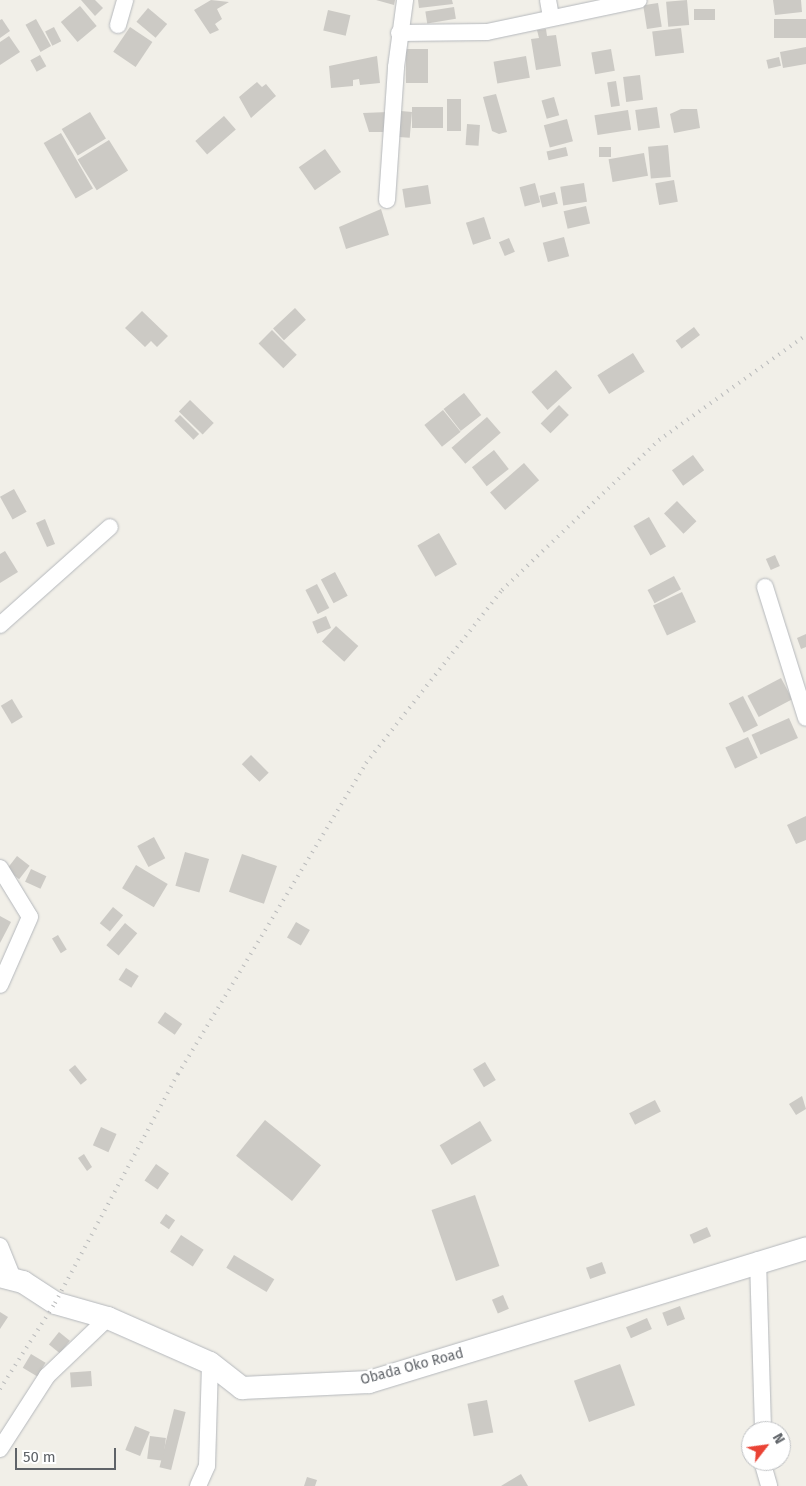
<!DOCTYPE html>
<html>
<head>
<meta charset="utf-8">
<style>
  body { margin:0 }
  #map { position:relative; width:806px; height:1486px; overflow:hidden; background:#f1efe8; font-family:"Fira Sans",sans-serif }
  div>[style] { position:absolute }
  .building>* { inset:0; background:#cccac5; transform-origin:0 0 }
  .roads { filter:drop-shadow(0 0 1px #b5b8bc) drop-shadow(0 0 1px #b5b8bc) }
  .minor>* { height:16px; margin:-8px; padding:0 8px; transform-origin:8px; border-radius:8px; background:#fff }
  .secondary>* { height:22px; margin:-11px; padding:0 11px; transform-origin:11px; border-radius:11px; background:#fff }
  .rail>* { height:4px; margin-top:-2px; transform-origin:0; background:repeating-linear-gradient(90deg,#b6b7b8 0 1px,transparent 0 7px) }
  span { translate:-50% -50%; white-space:nowrap; text-align:center; line-height:1.15; -webkit-text-stroke:4px #fff; paint-order:stroke }
  .street-label { font-size:14px; color:#5f6368 }
  .north { position:absolute; left:741px; top:1421px; width:50px; height:50px; box-sizing:border-box; background:#fff; border:1px solid #bfc1c3; border-radius:50%; rotate:60deg; font-size:14px; font-weight:700; line-height:20px; text-align:center; color:#5f6368 }
  .north::after { content:''; display:block; margin:auto; width:18px; height:22px; background:#ea4335; clip-path:polygon(50% 0,100% 100%,50% 72%,0 100%) }
  .scale { position:absolute; left:15px; top:1448px; width:101px; height:22px; box-sizing:border-box; border:2px solid #5f6368; border-top:0; padding-left:6px; font-size:15px; line-height:18px; white-space:nowrap; color:#5f6368; -webkit-text-stroke:4px #fff; paint-order:stroke }
</style>
</head>
<body>
<div id="map">
  <div class="building">
    <i style="clip-path:polygon(81px 0,95px 0,103px 8px,95px 16px)"></i>
    <i style="clip-path:polygon(211px 0,229px 2px,217px 9px,222px 19px,215px 24px,219px 30px,210px 34px,194px 10px)"></i>
    <i style="clip-path:polygon(376px 0,395px 0,394px 5px)"></i>
    <i style="clip-path:polygon(418px 0,452px 0,453px 4px,419px 8px)"></i>
    <i style="left:687px;top:0;width:25px;height:21px;rotate:85deg"></i>
    <i style="clip-path:polygon(773px 0,801px 0,802px 12px,775px 15px)"></i>
    <i style="left:658px;top:3px;width:24px;height:15px;rotate:81deg"></i>
    <i style="left:80px;top:6px;width:26px;height:25px;rotate:50deg"></i>
    <i style="left:454px;top:7px;width:12px;height:29px;rotate:81deg"></i>
    <i style="left:148px;top:8px;width:25px;height:18px;rotate:40deg"></i>
    <i style="left:694px;top:9px;width:21px;height:11px"></i>
    <i style="left:328px;top:10px;width:23px;height:21px;rotate:13deg"></i>
    <i style="clip-path:polygon(2px 19px,10px 31px,0 38px,0 20px)"></i>
    <i style="left:36px;top:19px;width:31px;height:12px;rotate:61deg"></i>
    <i style="left:806px;top:19px;width:19px;height:32px;rotate:90deg"></i>
    <i style="left:54px;top:27px;width:16px;height:10px;rotate:63deg"></i>
    <i style="left:130px;top:27px;width:27px;height:30px;rotate:34deg"></i>
    <i style="left:681px;top:28px;width:25px;height:29px;rotate:83deg"></i>
    <i style="clip-path:polygon(546px 29px,547px 36px,556px 35px,561px 66px,536px 70px,531px 39px,539px 38px,537px 30px)"></i>
    <i style="clip-path:polygon(9px 36px,20px 52px,0 65px,0 42px)"></i>
    <i style="clip-path:polygon(806px 47px,806px 64px,783px 68px,780px 52px)"></i>
    <i style="left:406px;top:49px;width:22px;height:34px"></i>
    <i style="left:611px;top:49px;width:22px;height:20px;rotate:80deg"></i>
    <i style="left:40px;top:55px;width:13px;height:11px;rotate:61deg"></i>
    <i style="clip-path:polygon(377px 56px,380px 83px,360px 85px,359px 79px,353px 80px,353px 86px,331px 88px,329px 66px)"></i>
    <i style="left:526px;top:56px;width:22px;height:33px;rotate:80deg"></i>
    <i style="left:779px;top:57px;width:9px;height:13px;rotate:77deg"></i>
    <i style="left:640px;top:75px;width:25px;height:17px;rotate:83deg"></i>
    <i style="left:616px;top:81px;width:25px;height:9px;rotate:81deg"></i>
    <i style="clip-path:polygon(257px 82px,262px 87px,266px 84px,276px 96px,251px 118px,239px 97px)"></i>
    <i style="clip-path:polygon(496px 94px,507px 132px,499px 134px,492px 131px,483px 97px)"></i>
    <i style="left:554px;top:97px;width:19px;height:13px;rotate:74deg"></i>
    <i style="left:447px;top:99px;width:14px;height:32px"></i>
    <i style="left:443px;top:107px;width:21px;height:31px;rotate:90deg"></i>
    <i style="left:657px;top:107px;width:21px;height:22px;rotate:82deg"></i>
    <i style="clip-path:polygon(681px 109px,697px 109px,700px 128px,674px 133px,670px 114px)"></i>
    <i style="left:628px;top:110px;width:20px;height:34px;rotate:81deg"></i>
    <i style="left:401px;top:111px;width:11px;height:26px;rotate:5deg"></i>
    <i style="left:90px;top:112px;width:31px;height:33px;rotate:59deg"></i>
    <i style="clip-path:polygon(388px 112px,387px 132px,369px 132px,363px 113px)"></i>
    <i style="left:224px;top:116px;width:18px;height:38px;rotate:49deg"></i>
    <i style="left:567px;top:119px;width:23px;height:24px;rotate:75deg"></i>
    <i style="left:467px;top:124px;width:13px;height:21px;rotate:4deg"></i>
    <i style="left:61px;top:133px;width:64px;height:20px;rotate:60deg"></i>
    <i style="left:109px;top:140px;width:36px;height:37px;rotate:58deg"></i>
    <i style="left:668px;top:145px;width:32px;height:20px;rotate:85deg"></i>
    <i style="left:566px;top:147px;width:9px;height:20px;rotate:77deg"></i>
    <i style="left:599px;top:147px;width:12px;height:10px"></i>
    <i style="left:325px;top:149px;width:28px;height:32px;rotate:55deg"></i>
    <i style="left:644px;top:153px;width:23px;height:36px;rotate:80deg"></i>
    <i style="left:674px;top:180px;width:22px;height:19px;rotate:80deg"></i>
    <i style="left:535px;top:183px;width:20px;height:16px;rotate:75deg"></i>
    <i style="left:584px;top:183px;width:19px;height:24px;rotate:81deg"></i>
    <i style="left:428px;top:185px;width:19px;height:26px;rotate:81deg"></i>
    <i style="left:555px;top:192px;width:12px;height:16px;rotate:76deg"></i>
    <i style="left:586px;top:206px;width:18px;height:23px;rotate:77deg"></i>
    <i style="clip-path:polygon(381px 209px,389px 235px,346px 249px,339px 227px)"></i>
    <i style="left:484px;top:217px;width:23px;height:19px;rotate:72deg"></i>
    <i style="left:564px;top:237px;width:20px;height:22px;rotate:75deg"></i>
    <i style="left:509px;top:238px;width:15px;height:11px;rotate:67deg"></i>
    <i style="left:295px;top:308px;width:16px;height:30px;rotate:47deg"></i>
    <i style="clip-path:polygon(142px 311px,168px 336px,157px 347px,151px 341px,145px 347px,125px 328px)"></i>
    <i style="left:694px;top:327px;width:10px;height:23px;rotate:53deg"></i>
    <i style="left:272px;top:330px;width:35px;height:19px;rotate:45deg"></i>
    <i style="left:633px;top:353px;width:22px;height:42px;rotate:58deg"></i>
    <i style="left:556px;top:370px;width:24px;height:33px;rotate:48deg"></i>
    <i style="left:464px;top:393px;width:28px;height:26px;rotate:52deg"></i>
    <i style="left:190px;top:400px;width:33px;height:16px;rotate:44deg"></i>
    <i style="left:559px;top:405px;width:14px;height:26px;rotate:45deg"></i>
    <i style="left:443px;top:410px;width:28px;height:24px;rotate:51deg"></i>
    <i style="left:180px;top:415px;width:27px;height:8px;rotate:45deg"></i>
    <i style="left:487px;top:417px;width:21px;height:47px;rotate:49deg"></i>
    <i style="left:494px;top:450px;width:24px;height:28px;rotate:52deg"></i>
    <i style="left:693px;top:455px;width:19px;height:26px;rotate:54deg"></i>
    <i style="left:524px;top:463px;width:23px;height:45px;rotate:49deg"></i>
    <i style="left:14px;top:489px;width:26px;height:16px;rotate:61deg"></i>
    <i style="left:677px;top:501px;width:28px;height:18px;rotate:46deg"></i>
    <i style="left:649px;top:517px;width:34px;height:18px;rotate:60deg"></i>
    <i style="clip-path:polygon(45px 519px,55px 544px,47px 547px,36px 523px)"></i>
    <i style="left:439px;top:533px;width:36px;height:25px;rotate:60deg"></i>
    <i style="clip-path:polygon(5px 551px,18px 572px,0 583px,0 554px)"></i>
    <i style="left:775px;top:555px;width:12px;height:10px;rotate:66deg"></i>
    <i style="left:335px;top:572px;width:27px;height:16px;rotate:62deg"></i>
    <i style="left:674px;top:576px;width:15px;height:30px;rotate:62deg"></i>
    <i style="left:317px;top:584px;width:27px;height:13px;rotate:63deg"></i>
    <i style="left:682px;top:592px;width:33px;height:32px;rotate:65deg"></i>
    <i style="left:326px;top:616px;width:13px;height:15px;rotate:67deg"></i>
    <i style="left:336px;top:626px;width:30px;height:21px;rotate:42deg"></i>
    <i style="clip-path:polygon(806px 634px,806px 647px,801px 649px,797px 638px)"></i>
    <i style="left:781px;top:678px;width:24px;height:38px;rotate:62deg"></i>
    <i style="left:743px;top:696px;width:33px;height:16px;rotate:63deg"></i>
    <i style="left:12px;top:699px;width:21px;height:13px;rotate:59deg"></i>
    <i style="left:789px;top:718px;width:22px;height:41px;rotate:66deg"></i>
    <i style="left:748px;top:737px;width:23px;height:25px;rotate:65deg"></i>
    <i style="left:251px;top:755px;width:25px;height:13px;rotate:45deg"></i>
    <i style="clip-path:polygon(806px 816px,806px 840px,796px 844px,787px 825px)"></i>
    <i style="left:154px;top:837px;width:24px;height:19px;rotate:62deg"></i>
    <i style="left:185px;top:852px;width:25px;height:35px;rotate:16deg"></i>
    <i style="left:242px;top:854px;width:37px;height:40px;rotate:19deg"></i>
    <i style="left:17px;top:856px;width:16px;height:17px;rotate:38deg"></i>
    <i style="left:136px;top:865px;width:37px;height:27px;rotate:31deg"></i>
    <i style="left:31px;top:869px;width:17px;height:14px;rotate:25deg"></i>
    <i style="left:113px;top:907px;width:13px;height:21px;rotate:39deg"></i>
    <i style="clip-path:polygon(0 916px,11px 922px,0 943px)"></i>
    <i style="left:296px;top:922px;width:16px;height:18px;rotate:30deg"></i>
    <i style="left:125px;top:923px;width:16px;height:29px;rotate:40deg"></i>
    <i style="left:58px;top:935px;width:17px;height:7px;rotate:59deg"></i>
    <i style="left:126px;top:968px;width:15px;height:14px;rotate:32deg"></i>
    <i style="left:165px;top:1012px;width:21px;height:13px;rotate:35deg"></i>
    <i style="left:485px;top:1062px;width:21px;height:14px;rotate:59deg"></i>
    <i style="left:75px;top:1065px;width:19px;height:8px;rotate:51deg"></i>
    <i style="clip-path:polygon(802px 1096px,806px 1109px,796px 1115px,789px 1104px)"></i>
    <i style="left:655px;top:1100px;width:13px;height:29px;rotate:63deg"></i>
    <i style="left:265px;top:1120px;width:72px;height:46px;rotate:39deg"></i>
    <i style="left:480px;top:1121px;width:23px;height:47px;rotate:59deg"></i>
    <i style="left:101px;top:1127px;width:17px;height:20px;rotate:24deg"></i>
    <i style="clip-path:polygon(84px 1154px,92px 1167px,87px 1171px,78px 1158px)"></i>
    <i style="left:156px;top:1164px;width:16px;height:20px;rotate:35deg"></i>
    <i style="left:475px;top:1195px;width:75px;height:46px;rotate:71deg"></i>
    <i style="left:166px;top:1214px;width:11px;height:11px;rotate:34deg"></i>
    <i style="left:707px;top:1227px;width:10px;height:19px;rotate:66deg"></i>
    <i style="left:181px;top:1235px;width:27px;height:20px;rotate:33deg"></i>
    <i style="left:234px;top:1255px;width:47px;height:15px;rotate:31deg"></i>
    <i style="left:602px;top:1262px;width:12px;height:17px;rotate:70deg"></i>
    <i style="left:503px;top:1295px;width:15px;height:12px;rotate:67deg"></i>
    <i style="left:680px;top:1306px;width:14px;height:19px;rotate:69deg"></i>
    <i style="clip-path:polygon(0 1312px,8px 1317px,0 1329px)"></i>
    <i style="left:647px;top:1318px;width:12px;height:23px;rotate:66deg"></i>
    <i style="left:59px;top:1332px;width:14px;height:16px;rotate:39deg"></i>
    <i style="left:31px;top:1354px;width:17px;height:16px;rotate:31deg"></i>
    <i style="left:620px;top:1364px;width:44px;height:49px;rotate:70deg"></i>
    <i style="left:91px;top:1371px;width:15px;height:21px;rotate:86deg"></i>
    <i style="left:487px;top:1400px;width:33px;height:20px;rotate:79deg"></i>
    <i style="left:174px;top:1409px;width:12px;height:60px;rotate:14deg"></i>
    <i style="left:135px;top:1426px;width:16px;height:26px;rotate:22deg"></i>
    <i style="left:150px;top:1436px;width:16px;height:23px;rotate:7deg"></i>
    <i style="clip-path:polygon(521px 1474px,528px 1486px,501px 1486px)"></i>
    <i style="clip-path:polygon(307px 1477px,317px 1480px,315px 1486px,304px 1486px)"></i>
  </div>
  <div class="roads">
    <div class="minor">
      <i style="left:548px;top:0;width:17px;rotate:80deg"></i>
      <i style="left:118px;top:25px;width:26px;rotate:-74deg"></i>
      <i style="left:399px;top:33px;width:88px;rotate:-0.7deg"></i>
      <i style="left:487px;top:32px;width:155px;rotate:-11.9deg"></i>
      <i style="left:387px;top:200px;width:133px;rotate:-86.1deg"></i>
      <i style="left:396px;top:67px;width:68px;rotate:-82.3deg"></i>
      <i style="left:765px;top:587px;width:137px;rotate:72.6deg"></i>
      <i style="left:0;top:625px;width:147px;rotate:-41.7deg"></i>
      <i style="left:0;top:868px;width:57px;rotate:58.5deg"></i>
      <i style="left:30px;top:917px;width:74px;rotate:113.8deg"></i>
      <i style="left:0;top:1246px;width:35px;rotate:68deg"></i>
      <i style="left:758px;top:1260px;width:171px;rotate:88.3deg"></i>
      <i style="left:0;top:1449px;width:87px;rotate:-57.2deg"></i>
      <i style="left:47px;top:1376px;width:84px;rotate:-43.6deg"></i>
      <i style="left:762px;top:1461px;width:26px;rotate:74deg"></i>
      <i style="left:198px;top:1486px;width:22px;rotate:-66deg"></i>
      <i style="left:207px;top:1466px;width:103px;rotate:-88.3deg"></i>
    </div>
    <div class="secondary">
      <i style="left:0;top:1276px;width:24px;rotate:15deg"></i>
      <i style="left:23px;top:1282px;width:38px;rotate:33deg"></i>
      <i style="left:55px;top:1303px;width:55px;rotate:15.8deg"></i>
      <i style="left:108px;top:1318px;width:111px;rotate:23.8deg"></i>
      <i style="left:210px;top:1363px;width:41px;rotate:38deg"></i>
      <i style="left:242px;top:1388px;width:127px;rotate:-2.7deg"></i>
      <i style="left:369px;top:1382px;width:457px;rotate:-17deg"></i>
    </div>
  </div>
  <div class="rail">
    <i style="left:0;top:1389px;width:102px;rotate:-57.4deg"></i>
    <i style="left:55px;top:1303px;width:260px;rotate:-61.8deg"></i>
    <i style="left:178px;top:1074px;width:363px;rotate:-58.8deg"></i>
    <i style="left:366px;top:763px;width:220px;rotate:-51.8deg"></i>
    <i style="left:502px;top:590px;width:217px;rotate:-43.7deg"></i>
    <i style="left:659px;top:440px;width:181px;rotate:-35.5deg"></i>
  </div>
  <div class="street-label">
    <span style="left:412px;top:1367px;rotate:-15deg">Obada Oko Road</span>
  </div>
  <div class="north">N</div>
  <div class="scale">50 m</div>
</div>
</body>
</html>
